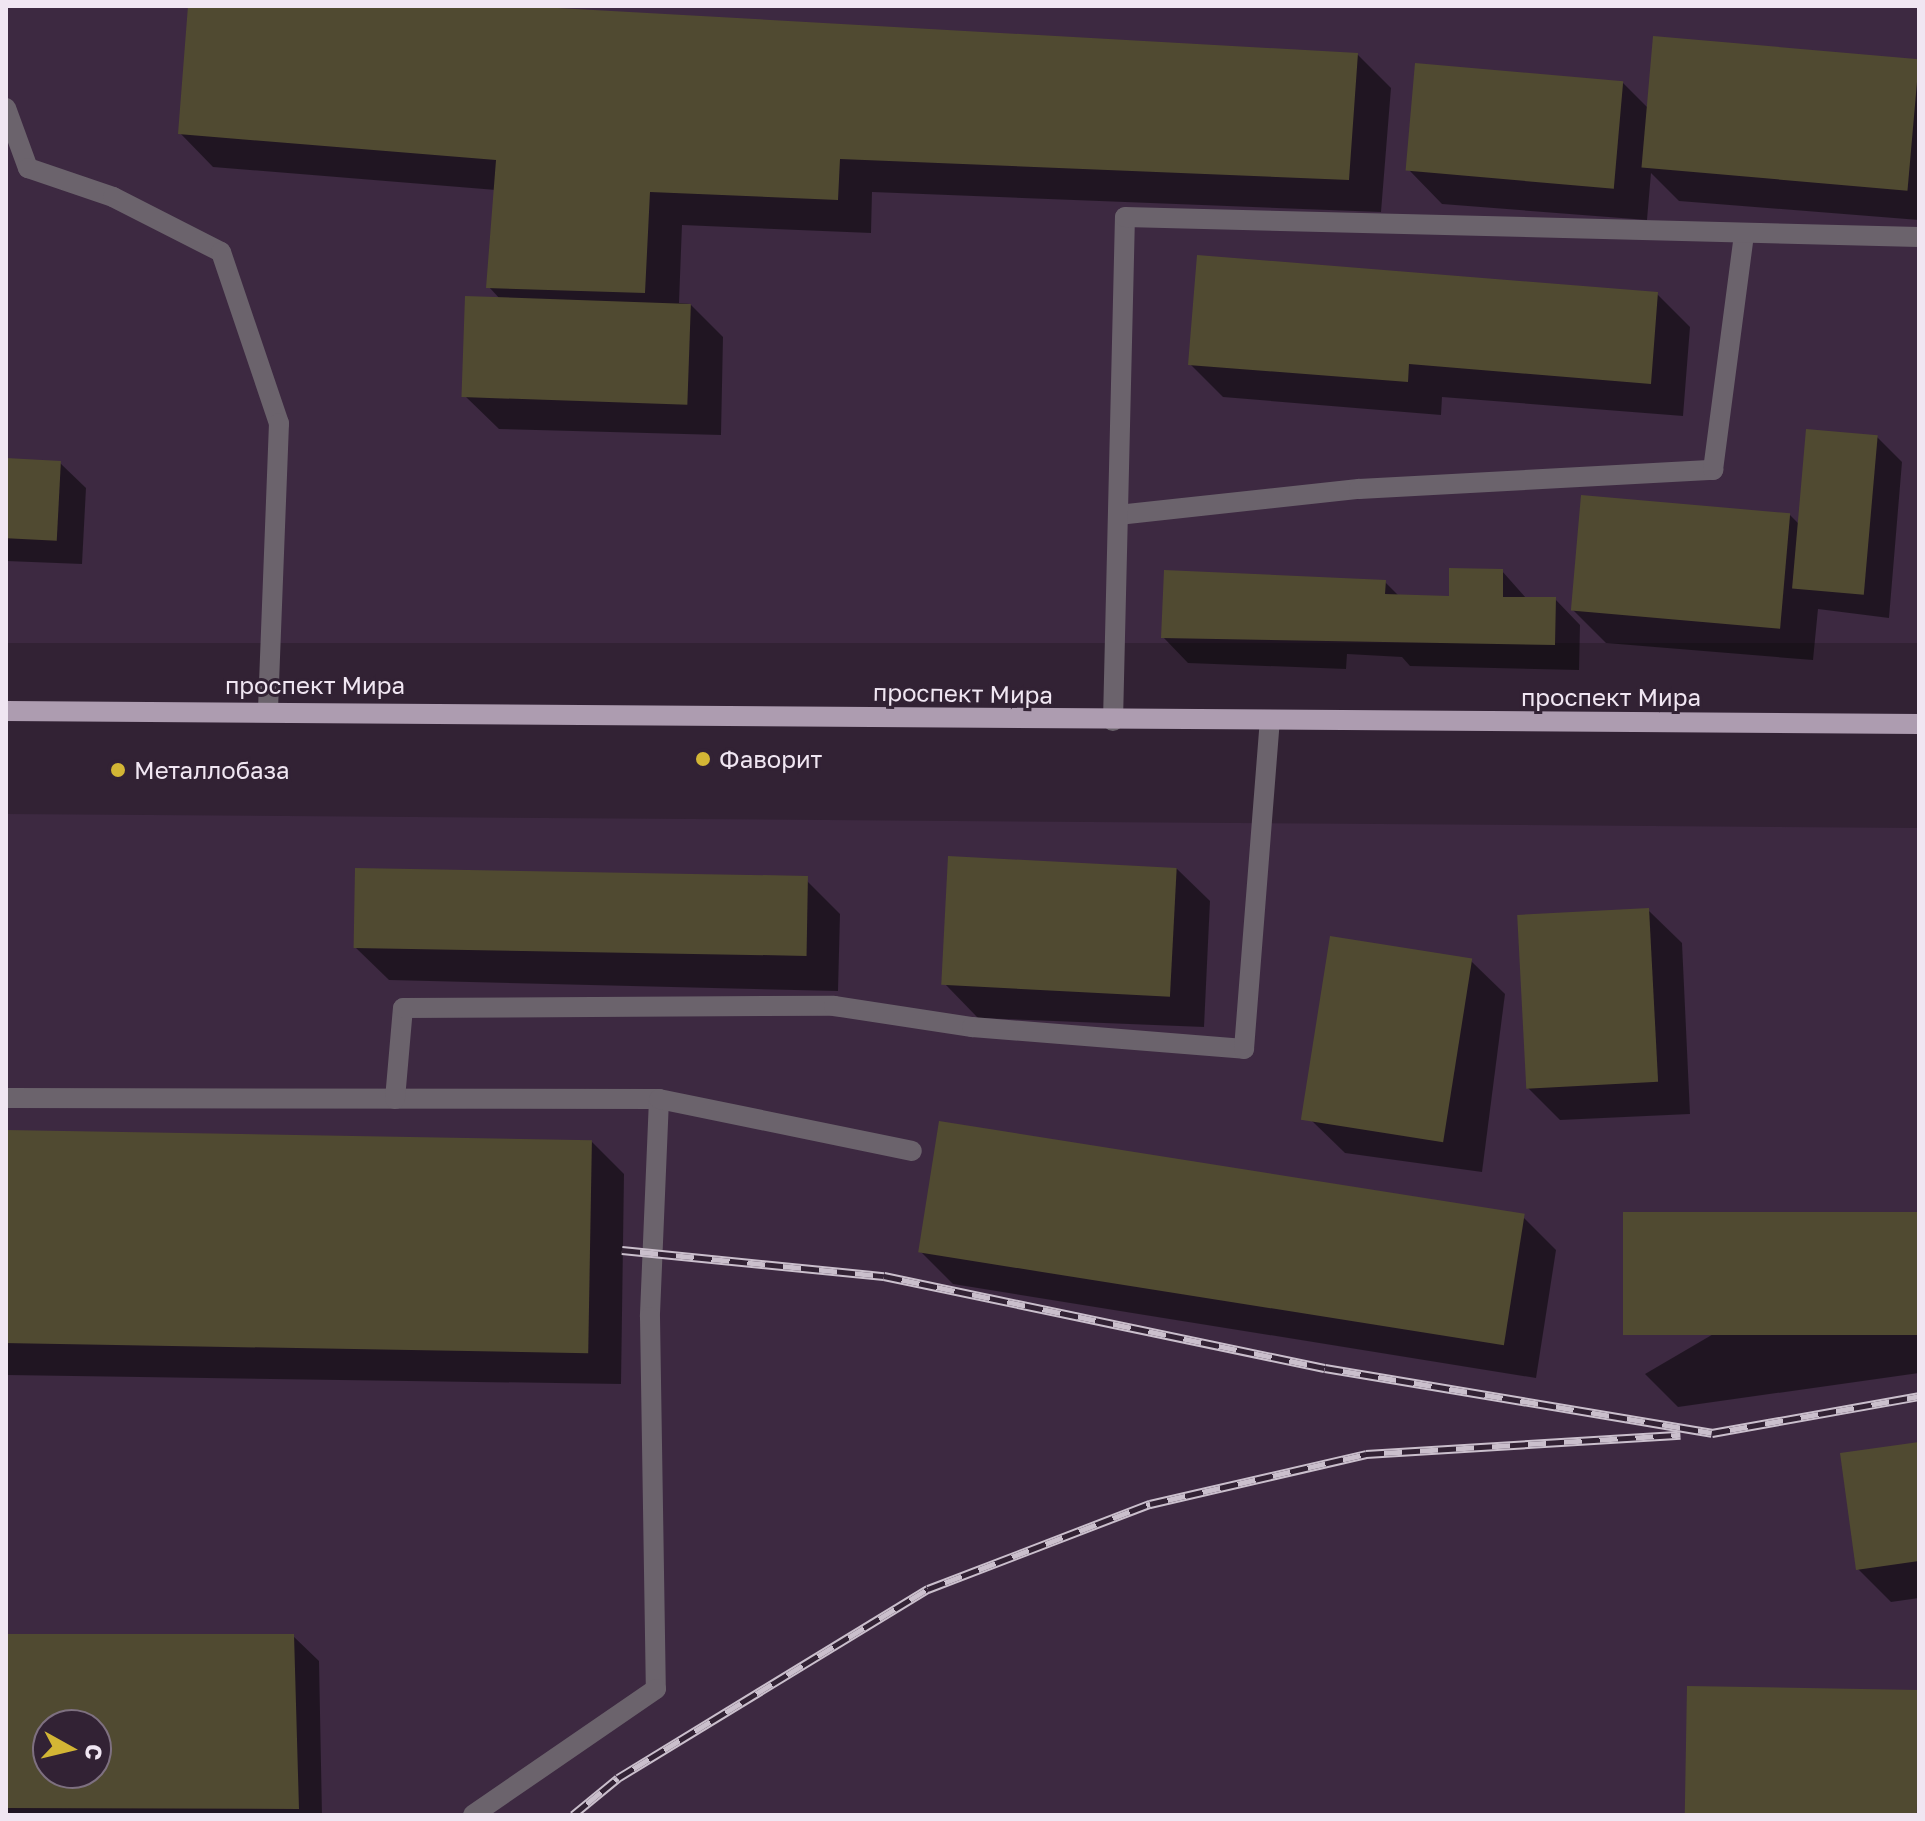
<!DOCTYPE html>
<html>
<head>
<meta charset="utf-8">
<style>
  body { margin:0 }
  #map { position:relative; width:1925px; height:1821px; overflow:hidden; background:#322234; font-family:"Golos Text",sans-serif }
  div>[style] { position:absolute }
  .built>* { inset:0; background:#3d2941; transform-origin:0 0 }
  .shadow>* { inset:0; background:#0007 }
  .building>* { inset:0; background:#504a31; transform-origin:0 0 }
  .lane>* { height:20px; margin:-10px; padding:0 10px; transform-origin:10px; border-radius:10px; background:#6b636c }
  .primary>* { height:20px; margin:-10px; padding:0 10px; transform-origin:10px; border-radius:10px; background:#ad9cb0 }
  .rail>* { height:9px; margin-top:-4.5px; transform-origin:0; background:repeating-linear-gradient(90deg,#322234 0 18px,#cabfcc 0 36px); box-sizing:border-box; border-block:2px solid #cabfcc }
  .dots>* { width:22px; height:22px; translate:-50% -50%; box-sizing:border-box; border:4px solid #322234; border-radius:50% }
  span { translate:-50% -50%; white-space:nowrap; text-align:center; line-height:1.15; -webkit-text-stroke:6px #322234; paint-order:stroke }
  .street-label { font-size:24px; color:#f0e6f2 }
  .poi-label { font-size:24px; color:#f0e6f2 }
  .left { translate:0 -50%; text-align:left }
  .frame { position:absolute; inset:0; border:8px solid #f0e6f2; pointer-events:none }
  .north { position:absolute; left:32px; top:1709px; width:80px; height:80px; box-sizing:border-box; background:#322234; border:2px solid #7e7080; border-radius:50%; rotate:98deg; font-size:22px; font-weight:700; line-height:32px; text-align:center; color:#f0e6f2 }
  .north::after { content:''; display:block; margin:auto; width:28px; height:36px; background:#d3b635; clip-path:polygon(50% 0,100% 100%,50% 72%,0 100%) }
</style>
</head>
<body>
<div id="map">
  <div class="built">
    <i style="left:6px;top:6px;width:1913px;height:637px"></i>
    <i style="clip-path:polygon(evenodd,6px 814px,1919px 828px,1919px 1815px,6px 1815px,6px 814px,48px 1725px,96px 1725px,96px 1773px,48px 1773px,48px 1725px)"></i>
  </div>
  <div class="shadow">
    <i style="clip-path:polygon(190px 6px,487px 6px,1358px 55px,1391px 88px,1381px 212px,872px 192px,871px 233px,682px 225px,679px 303px,690px 304px,723px 337px,721px 435px,499px 429px,465px 396px,500px 299px,489px 287px,496px 190px,213px 167px,180px 133px)"></i>
    <i style="clip-path:polygon(1919px 59px,1919px 220px,1679px 201px,1651px 173px,1647px 220px,1442px 204px,1409px 170px,1622px 82px,1650px 110px)"></i>
    <i style="clip-path:polygon(1657px 294px,1690px 327px,1683px 416px,1442px 397px,1441px 415px,1223px 397px,1190px 364px)"></i>
    <i style="clip-path:polygon(1877px 437px,1902px 462px,1889px 618px,1818px 609px,1813px 660px,1606px 643px,1573px 610px,1789px 514px,1800px 525px)"></i>
    <i style="clip-path:polygon(6px 460px,60px 463px,86px 488px,82px 564px,6px 561px)"></i>
    <i style="clip-path:polygon(1502px 571px,1527px 599px,1555px 599px,1580px 625px,1579px 670px,1410px 666px,1402px 657px,1347px 654px,1346px 669px,1188px 663px,1163px 637px,1385px 582px,1400px 597px,1450px 598px)"></i>
    <i style="clip-path:polygon(1176px 868px,1210px 901px,1204px 1027px,978px 1018px,945px 984px)"></i>
    <i style="clip-path:polygon(807px 881px,840px 914px,838px 991px,389px 980px,355px 947px)"></i>
    <i style="clip-path:polygon(1648px 910px,1682px 943px,1690px 1114px,1560px 1120px,1527px 1087px)"></i>
    <i style="clip-path:polygon(1471px 961px,1505px 994px,1482px 1172px,1345px 1153px,1311px 1120px)"></i>
    <i style="clip-path:polygon(6px 1132px,591px 1141px,624px 1174px,621px 1384px,6px 1375px)"></i>
    <i style="clip-path:polygon(1917px 1215px,1919px 1373px,1678px 1407px,1645px 1374px)"></i>
    <i style="clip-path:polygon(1523px 1217px,1556px 1250px,1536px 1378px,953px 1284px,920px 1251px)"></i>
    <i style="clip-path:polygon(1919px 1444px,1919px 1598px,1891px 1602px,1858px 1569px)"></i>
    <i style="clip-path:polygon(evenodd,293px 1636px,319px 1661px,322px 1815px,6px 1815px,6px 1637px,293px 1636px,48px 1725px,96px 1725px,96px 1773px,48px 1773px,48px 1725px)"></i>
  </div>
  <div class="building">
    <i style="clip-path:polygon(188px 6px,522px 6px,1358px 53px,1349px 180px,840px 159px,838px 200px,650px 192px,645px 293px,486px 288px,496px 160px,178px 134px)"></i>
    <i style="left:1653px;top:36px;width:267px;height:132px;rotate:5deg"></i>
    <i style="left:1415px;top:63px;width:209px;height:108px;rotate:5deg"></i>
    <i style="clip-path:polygon(1197px 255px,1658px 292px,1651px 384px,1409px 364px,1408px 382px,1188px 365px)"></i>
    <i style="left:465px;top:296px;width:226px;height:101px;rotate:2deg"></i>
    <i style="left:1806px;top:429px;width:72px;height:160px;rotate:5deg"></i>
    <i style="left:6px;top:458px;width:55px;height:80px;rotate:3deg"></i>
    <i style="left:1581px;top:495px;width:210px;height:116px;rotate:5deg"></i>
    <i style="clip-path:polygon(1449px 568px,1503px 569px,1503px 597px,1556px 597px,1555px 645px,1161px 638px,1164px 570px,1386px 580px,1385px 594px,1449px 596px)"></i>
    <i style="left:948px;top:856px;width:229px;height:129px;rotate:3deg"></i>
    <i style="left:355px;top:868px;width:453px;height:80px;rotate:1deg"></i>
    <i style="left:1649px;top:908px;width:174px;height:132px;rotate:87deg"></i>
    <i style="left:1330px;top:936px;width:144px;height:186px;rotate:9deg"></i>
    <i style="left:939px;top:1121px;width:593px;height:133px;rotate:9deg"></i>
    <i style="left:6px;top:1130px;width:586px;height:213px;rotate:1deg"></i>
    <i style="left:1918px;top:1212px;width:123px;height:295px;rotate:90deg"></i>
    <i style="clip-path:polygon(1919px 1442px,1919px 1561px,1856px 1570px,1840px 1453px)"></i>
    <i style="clip-path:polygon(evenodd,6px 1634px,294px 1634px,299px 1809px,6px 1808px,6px 1634px,48px 1725px,96px 1725px,96px 1773px,48px 1773px,48px 1725px)"></i>
    <i style="left:1687px;top:1686px;width:232px;height:129px;rotate:1deg"></i>
  </div>
  <div class="lane">
    <i style="left:6px;top:108px;width:64px;rotate:69.9deg"></i>
    <i style="left:28px;top:168px;width:90px;rotate:18.8deg"></i>
    <i style="left:113px;top:197px;width:121px;rotate:27deg"></i>
    <i style="left:221px;top:252px;width:181px;rotate:71.3deg"></i>
    <i style="left:279px;top:423px;width:287px;rotate:92.2deg"></i>
    <i style="left:1118px;top:515px;width:242px;rotate:-6.2deg"></i>
    <i style="left:1359px;top:489px;width:355px;rotate:-3.1deg"></i>
    <i style="left:1713px;top:470px;width:239px;rotate:-82.5deg"></i>
    <i style="left:1113px;top:721px;width:504px;rotate:-88.64deg"></i>
    <i style="left:1125px;top:217px;width:794px;rotate:1.44deg"></i>
    <i style="left:6px;top:1098px;width:653px;rotate:0.09deg"></i>
    <i style="left:659px;top:1099px;width:218px;rotate:92.4deg"></i>
    <i style="left:650px;top:1317px;width:372px;rotate:89.1deg"></i>
    <i style="left:656px;top:1689px;width:222px;rotate:145.5deg"></i>
    <i style="left:395px;top:1099px;width:91px;rotate:-85deg"></i>
    <i style="left:403px;top:1008px;width:431px;rotate:-0.3deg"></i>
    <i style="left:834px;top:1006px;width:140px;rotate:8.7deg"></i>
    <i style="left:972px;top:1027px;width:273px;rotate:4.6deg"></i>
    <i style="left:1244px;top:1049px;width:329px;rotate:-85.5deg"></i>
    <i style="left:659px;top:1099px;width:258px;rotate:11.6deg"></i>
  </div>
  <div class="primary">
    <i style="left:6px;top:711px;width:1913px;rotate:0.39deg"></i>
  </div>
  <div class="rail">
    <i style="left:622px;top:1250px;width:263px;rotate:5.7deg"></i>
    <i style="left:884px;top:1276px;width:450px;rotate:11.8deg"></i>
    <i style="left:1325px;top:1368px;width:392px;rotate:9.5deg"></i>
    <i style="left:1712px;top:1433px;width:210px;rotate:-10.1deg"></i>
    <i style="left:573px;top:1815px;width:58px;rotate:-39.4deg"></i>
    <i style="left:618px;top:1778px;width:363px;rotate:-31.4deg"></i>
    <i style="left:928px;top:1589px;width:238px;rotate:-21deg"></i>
    <i style="left:1150px;top:1504px;width:222px;rotate:-13deg"></i>
    <i style="left:1366px;top:1454px;width:315px;rotate:-3.5deg"></i>
  </div>
  <div class="dots">
    <i style="left:703px;top:759px;background:#d3b635"></i>
    <i style="left:118px;top:770px;background:#d3b635"></i>
  </div>
  <div class="street-label">
    <span style="left:315px;top:685px">проспект Мира</span>
    <span style="left:963px;top:693px;rotate:1deg">проспект Мира</span>
    <span style="left:1611px;top:697px">проспект Мира</span>
  </div>
  <div class="poi-label">
    <span class="left" style="left:719px;top:759px">Фаворит</span>
    <span class="left" style="left:134px;top:770px">Металлобаза</span>
  </div>
  <div class="frame"></div>
  <div class="north">С</div>
</div>
</body>
</html>
